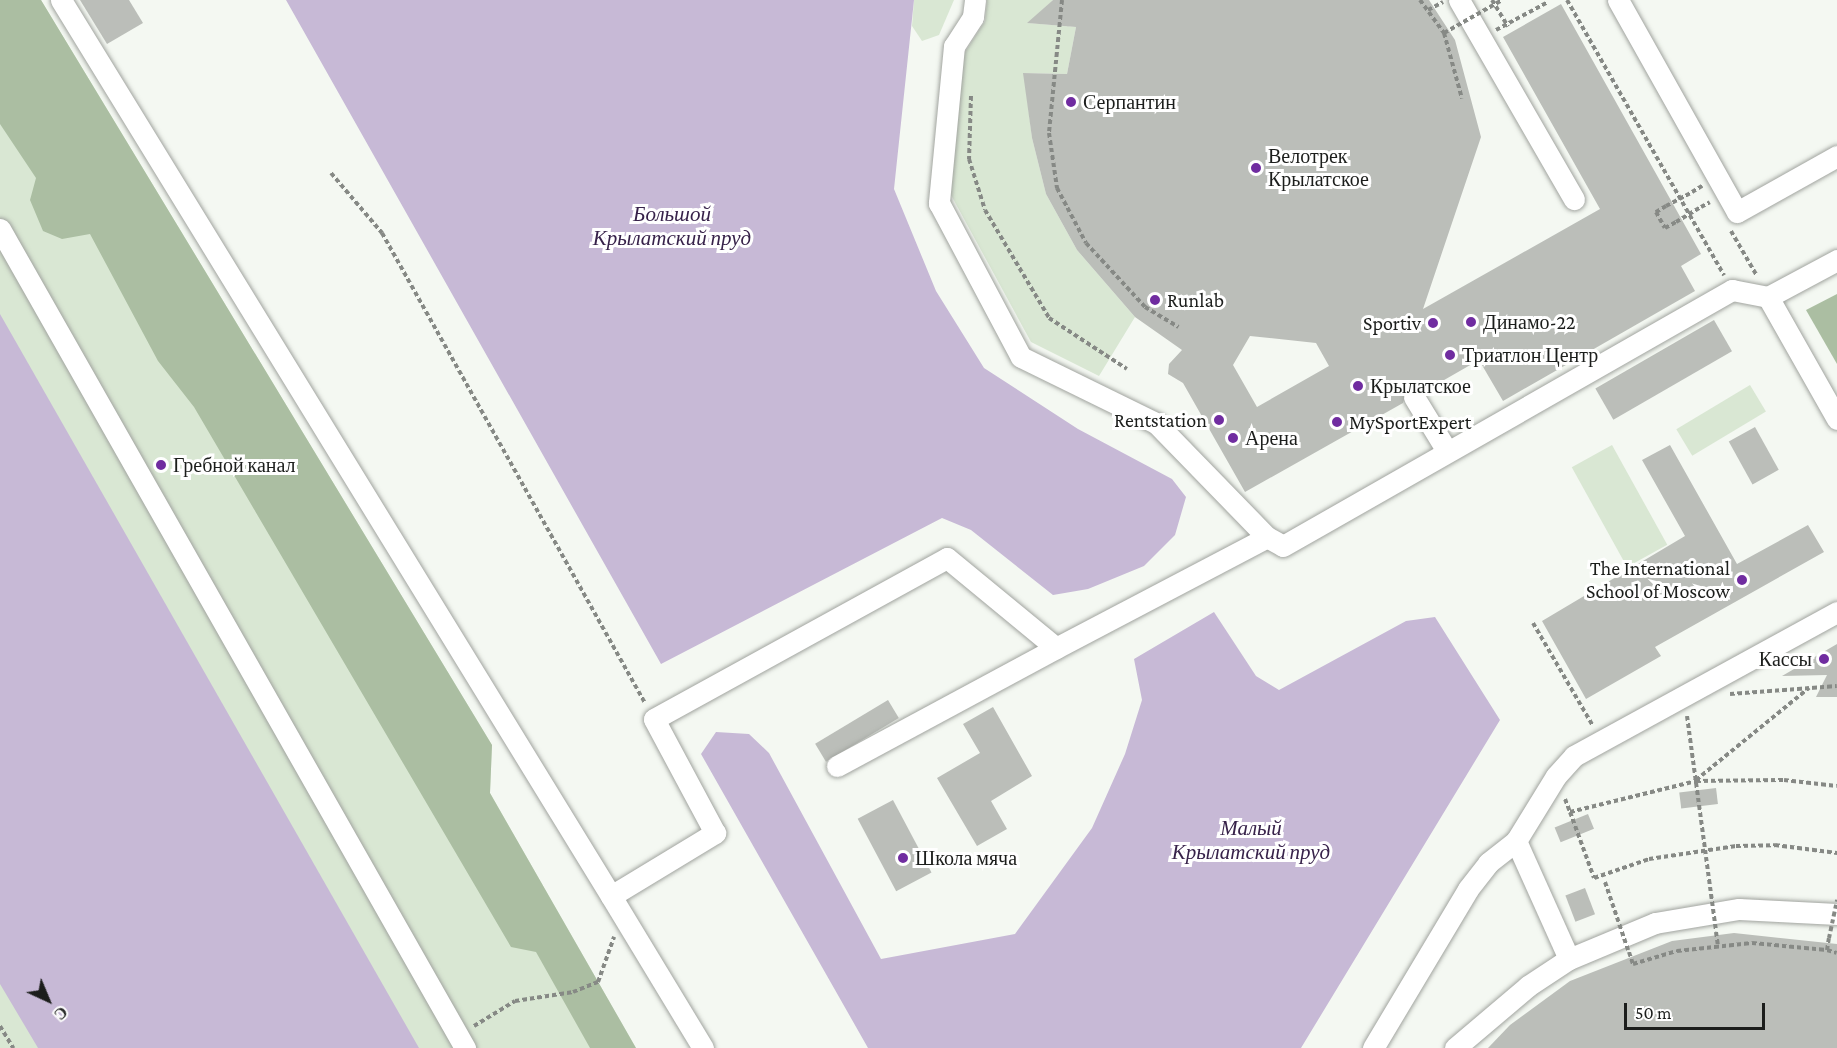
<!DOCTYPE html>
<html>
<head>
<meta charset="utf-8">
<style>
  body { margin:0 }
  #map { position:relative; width:1837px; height:1048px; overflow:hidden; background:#f4f8f2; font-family:"Crimson Pro",serif }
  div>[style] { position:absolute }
  .green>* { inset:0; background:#d9e7d3; transform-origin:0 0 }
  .forest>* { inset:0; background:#abbea2 }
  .water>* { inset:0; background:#c7b9d6 }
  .building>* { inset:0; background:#bbbeb9; transform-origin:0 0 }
  .path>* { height:4px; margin-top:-2px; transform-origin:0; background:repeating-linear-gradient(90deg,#868985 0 4.5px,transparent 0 7.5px) }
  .roads { filter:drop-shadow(0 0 2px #a1a49f) drop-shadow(0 0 2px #a1a49f) }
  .minor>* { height:21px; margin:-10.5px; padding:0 10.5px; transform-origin:10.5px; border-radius:10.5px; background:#fff }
  .path-bridge>* { height:4px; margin-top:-2px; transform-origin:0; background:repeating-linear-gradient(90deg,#868985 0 4.5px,transparent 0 7.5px) }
  .dots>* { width:16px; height:16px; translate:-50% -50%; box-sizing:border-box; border:3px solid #fff; border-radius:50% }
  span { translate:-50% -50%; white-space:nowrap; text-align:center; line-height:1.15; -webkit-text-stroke:6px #fff; paint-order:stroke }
  .poi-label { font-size:20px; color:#1c1e1c }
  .left { translate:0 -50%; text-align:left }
  .right { translate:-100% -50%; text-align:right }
  .water-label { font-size:21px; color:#37224a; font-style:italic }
  .north { position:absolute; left:18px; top:970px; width:60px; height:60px; -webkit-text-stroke:4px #fff; paint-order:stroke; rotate:136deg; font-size:16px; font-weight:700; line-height:24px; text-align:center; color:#1c1e1c }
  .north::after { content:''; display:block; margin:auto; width:21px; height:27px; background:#1c1e1c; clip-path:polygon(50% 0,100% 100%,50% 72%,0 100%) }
  .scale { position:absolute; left:1624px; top:1003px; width:141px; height:27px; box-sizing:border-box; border:3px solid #1c1e1c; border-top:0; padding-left:8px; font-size:18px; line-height:21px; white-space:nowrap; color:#1c1e1c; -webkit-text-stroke:4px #fff; paint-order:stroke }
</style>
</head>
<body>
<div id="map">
  <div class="green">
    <i style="clip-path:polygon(0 0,41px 0,492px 745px,490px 793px,636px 1048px,0 1048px)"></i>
    <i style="clip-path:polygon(914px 0,954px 0,939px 35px,922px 41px,912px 26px)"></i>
    <i style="clip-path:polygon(987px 0,1053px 0,1028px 23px,1076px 27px,1067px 74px,1024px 73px,1032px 138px,1046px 194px,1077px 250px,1135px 317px,1099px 376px,1031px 342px,951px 195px,963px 55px,985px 21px)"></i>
    <i style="left:1750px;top:385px;width:31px;height:86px;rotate:59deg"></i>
    <i style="left:1612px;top:445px;width:114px;height:46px;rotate:61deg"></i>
  </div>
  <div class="forest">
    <i style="clip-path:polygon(0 0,41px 0,492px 745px,490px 793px,636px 1048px,590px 1048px,536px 952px,511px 947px,194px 407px,158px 361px,90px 234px,62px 239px,43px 231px,30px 200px,36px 178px,0 124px)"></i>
    <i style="clip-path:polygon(1837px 294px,1837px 364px,1806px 310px)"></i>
  </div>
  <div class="water">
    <i style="clip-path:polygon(286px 0,914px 0,894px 189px,936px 291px,984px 368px,1078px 429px,1172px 479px,1186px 497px,1175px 535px,1144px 566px,1088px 589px,1053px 595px,971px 530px,942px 518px,661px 664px)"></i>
    <i style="clip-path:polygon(0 314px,419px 1048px,38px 1048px,0 984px)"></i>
    <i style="clip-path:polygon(1214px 612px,1256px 676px,1279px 690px,1406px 621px,1435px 617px,1500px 720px,1301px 1048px,868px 1048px,701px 754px,716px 732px,749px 734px,769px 753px,881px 959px,1015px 934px,1092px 828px,1125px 754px,1142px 700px,1134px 659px)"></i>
  </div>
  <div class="building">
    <i style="clip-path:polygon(80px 0,129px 0,143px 23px,107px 44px)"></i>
    <i style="clip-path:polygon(evenodd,1053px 0,1429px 0,1455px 40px,1481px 137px,1423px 309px,1600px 209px,1503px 37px,1561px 4px,1701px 254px,1681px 266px,1695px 291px,1503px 401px,1479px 360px,1425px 391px,1408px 386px,1403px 403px,1245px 492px,1183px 383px,1168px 374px,1169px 364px,1182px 350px,1135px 317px,1077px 250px,1046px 194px,1032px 138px,1023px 73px,1067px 74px,1076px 27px,1027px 23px,1053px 0,1250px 336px,1316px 343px,1329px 366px,1257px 407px,1233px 365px,1250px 336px)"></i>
    <i style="left:1714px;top:320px;width:36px;height:137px;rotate:60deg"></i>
    <i style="left:1755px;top:427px;width:49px;height:30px;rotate:61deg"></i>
    <i style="clip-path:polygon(1670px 445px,1737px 564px,1808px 525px,1824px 552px,1655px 647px,1661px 656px,1586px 699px,1542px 621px,1685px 536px,1642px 460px)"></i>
    <i style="clip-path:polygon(1837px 644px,1837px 697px,1816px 697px,1827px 675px,1782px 676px)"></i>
    <i style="left:888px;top:700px;width:21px;height:85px;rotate:59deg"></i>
    <i style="clip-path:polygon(993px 707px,1032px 776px,991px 801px,1007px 829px,977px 846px,937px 778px,980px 753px,963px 724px)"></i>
    <i style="left:1716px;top:788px;width:16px;height:37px;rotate:83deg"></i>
    <i style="left:893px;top:800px;width:82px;height:40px;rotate:62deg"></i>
    <i style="left:1588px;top:814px;width:16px;height:36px;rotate:68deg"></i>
    <i style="left:1585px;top:888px;width:28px;height:21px;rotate:69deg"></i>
    <i style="clip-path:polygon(1734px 933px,1837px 944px,1837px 1048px,1488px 1048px,1510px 1025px,1570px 981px,1672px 941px)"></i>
  </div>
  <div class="path">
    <i style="left:1062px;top:0;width:134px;rotate:95.6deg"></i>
    <i style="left:1049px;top:133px;width:56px;rotate:81.7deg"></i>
    <i style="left:1057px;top:188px;width:62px;rotate:62.2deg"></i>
    <i style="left:1086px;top:243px;width:87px;rotate:47.3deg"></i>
    <i style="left:1145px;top:307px;width:39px;rotate:31deg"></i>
    <i style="left:1420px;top:0;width:41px;rotate:54deg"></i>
    <i style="left:1444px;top:33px;width:68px;rotate:74.7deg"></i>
    <i style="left:1567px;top:0;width:317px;rotate:60.3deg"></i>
    <i style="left:1428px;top:10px;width:17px;rotate:-28deg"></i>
    <i style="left:1496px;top:30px;width:59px;rotate:-28.3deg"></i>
    <i style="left:971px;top:96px;width:63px;rotate:91.8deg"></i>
    <i style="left:969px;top:159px;width:53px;rotate:72.6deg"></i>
    <i style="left:985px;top:210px;width:126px;rotate:59.3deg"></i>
    <i style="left:1049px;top:318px;width:93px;rotate:33.2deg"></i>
    <i style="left:331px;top:173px;width:79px;rotate:49.6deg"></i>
    <i style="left:382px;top:233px;width:539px;rotate:60.77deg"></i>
    <i style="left:1692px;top:192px;width:12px;rotate:-31deg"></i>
    <i style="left:1666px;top:206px;width:12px;rotate:149deg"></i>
    <i style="left:1656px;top:212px;width:18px;rotate:61deg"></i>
    <i style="left:1665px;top:228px;width:13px;rotate:-29deg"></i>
    <i style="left:1701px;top:207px;width:10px;rotate:-29deg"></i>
    <i style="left:1731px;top:231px;width:52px;rotate:60deg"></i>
    <i style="left:1533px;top:623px;width:119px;rotate:59.8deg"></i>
    <i style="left:1730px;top:694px;width:107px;rotate:-4.3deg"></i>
    <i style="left:1687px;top:716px;width:142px;rotate:82.3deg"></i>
    <i style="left:1696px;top:780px;width:146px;rotate:-39.2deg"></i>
    <i style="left:1565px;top:799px;width:14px;rotate:69deg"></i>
    <i style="left:1570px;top:812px;width:130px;rotate:-13.8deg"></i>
    <i style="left:1696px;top:781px;width:88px;rotate:-0.7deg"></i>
    <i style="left:1784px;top:780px;width:53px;rotate:6.5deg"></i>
    <i style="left:1570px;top:812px;width:70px;rotate:70deg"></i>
    <i style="left:1594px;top:878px;width:58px;rotate:-19.1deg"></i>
    <i style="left:1649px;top:859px;width:88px;rotate:-8.5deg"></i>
    <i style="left:1736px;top:846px;width:39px;rotate:-1deg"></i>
    <i style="left:1775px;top:845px;width:63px;rotate:7.4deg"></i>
    <i style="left:1716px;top:932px;width:14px;rotate:82deg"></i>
    <i style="left:1827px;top:950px;width:10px;rotate:17deg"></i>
    <i style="left:1629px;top:952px;width:13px;rotate:72deg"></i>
    <i style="left:1633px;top:964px;width:46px;rotate:-16.5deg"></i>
    <i style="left:1677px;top:951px;width:75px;rotate:-6.1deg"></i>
    <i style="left:1752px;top:943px;width:75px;rotate:5.3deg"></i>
    <i style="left:1827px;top:950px;width:12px;rotate:-81deg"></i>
    <i style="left:0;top:1026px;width:26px;rotate:59deg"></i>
    <i style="left:474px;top:1026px;width:48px;rotate:-31.4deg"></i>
    <i style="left:515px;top:1001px;width:59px;rotate:-8.8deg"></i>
    <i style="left:573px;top:992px;width:27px;rotate:-22deg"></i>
    <i style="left:598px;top:982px;width:48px;rotate:-70.4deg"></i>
  </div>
  <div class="roads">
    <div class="minor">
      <i style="left:61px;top:0;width:1051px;rotate:58.46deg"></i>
      <i style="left:975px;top:0;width:17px;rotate:97deg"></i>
      <i style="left:973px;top:17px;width:35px;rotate:123deg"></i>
      <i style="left:954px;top:46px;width:158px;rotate:95.5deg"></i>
      <i style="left:939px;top:203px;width:174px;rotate:62deg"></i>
      <i style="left:1021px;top:357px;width:150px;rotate:26.1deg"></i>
      <i style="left:1156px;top:423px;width:159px;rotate:45.8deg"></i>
      <i style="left:1267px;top:537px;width:18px;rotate:29deg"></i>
      <i style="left:1283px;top:546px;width:517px;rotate:-29.69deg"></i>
      <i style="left:1732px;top:290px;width:37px;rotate:11deg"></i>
      <i style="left:1768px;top:297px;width:78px;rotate:-28.2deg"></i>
      <i style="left:1459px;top:0;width:230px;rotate:60deg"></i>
      <i style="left:1618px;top:0;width:243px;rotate:60.7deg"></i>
      <i style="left:1737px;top:212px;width:115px;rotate:-29.2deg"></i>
      <i style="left:0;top:229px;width:942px;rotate:60.41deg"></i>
      <i style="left:1768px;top:297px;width:140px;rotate:60.5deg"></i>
      <i style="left:1414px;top:397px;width:63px;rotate:58.6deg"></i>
      <i style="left:837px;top:766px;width:249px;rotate:-28.3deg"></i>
      <i style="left:1516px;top:841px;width:129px;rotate:65.8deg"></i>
      <i style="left:703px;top:1048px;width:178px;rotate:-121.2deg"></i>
      <i style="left:611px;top:896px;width:122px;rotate:-31.2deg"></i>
      <i style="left:715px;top:833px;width:129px;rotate:-118.2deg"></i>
      <i style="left:654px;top:719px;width:334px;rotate:-28.8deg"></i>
      <i style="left:947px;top:558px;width:141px;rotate:39.5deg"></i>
      <i style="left:1056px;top:648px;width:238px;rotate:-27.7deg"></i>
      <i style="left:1373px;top:1048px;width:185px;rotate:-59.1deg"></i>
      <i style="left:1468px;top:889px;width:33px;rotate:-52deg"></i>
      <i style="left:1488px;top:863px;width:36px;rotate:-38deg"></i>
      <i style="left:1516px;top:841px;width:76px;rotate:-58.4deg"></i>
      <i style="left:1556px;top:776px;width:27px;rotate:-48deg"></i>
      <i style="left:1574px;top:756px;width:300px;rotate:-28.7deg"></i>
      <i style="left:1455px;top:1048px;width:96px;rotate:-40.3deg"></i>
      <i style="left:1528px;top:986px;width:49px;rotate:-33.4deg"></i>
      <i style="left:1569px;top:959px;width:93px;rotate:-22.7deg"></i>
      <i style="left:1655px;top:923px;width:85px;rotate:-9.5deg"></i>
      <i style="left:1739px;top:909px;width:98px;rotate:2.9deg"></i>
    </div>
  </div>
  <div class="path-bridge">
    <i style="left:1492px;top:0;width:31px;rotate:59deg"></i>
    <i style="left:1444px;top:33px;width:67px;rotate:-29.6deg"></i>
    <i style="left:1666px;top:206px;width:30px;rotate:-28deg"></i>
    <i style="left:1676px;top:222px;width:29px;rotate:-31deg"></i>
    <i style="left:1706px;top:857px;width:75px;rotate:82.3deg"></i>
    <i style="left:1605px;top:882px;width:72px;rotate:71.3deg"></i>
    <i style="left:1829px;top:938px;width:39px;rotate:-78deg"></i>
  </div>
  <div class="dots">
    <i style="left:1071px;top:102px;background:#702ca0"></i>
    <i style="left:1256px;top:168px;background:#702ca0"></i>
    <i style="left:1155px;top:300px;background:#702ca0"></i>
    <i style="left:1471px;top:322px;background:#702ca0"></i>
    <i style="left:1433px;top:323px;background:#702ca0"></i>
    <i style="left:1450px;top:355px;background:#702ca0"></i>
    <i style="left:1358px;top:386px;background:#702ca0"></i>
    <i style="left:1219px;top:420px;background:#702ca0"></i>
    <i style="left:1337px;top:422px;background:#702ca0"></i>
    <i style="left:1233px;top:438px;background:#702ca0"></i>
    <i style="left:161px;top:465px;background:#702ca0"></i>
    <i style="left:1742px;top:580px;background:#702ca0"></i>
    <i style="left:1824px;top:659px;background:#702ca0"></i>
    <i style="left:903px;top:858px;background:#702ca0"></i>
  </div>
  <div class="poi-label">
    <span class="left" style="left:1083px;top:102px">Серпантин</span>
    <span class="left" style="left:1268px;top:168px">Велотрек<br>Крылатское</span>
    <span class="left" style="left:1167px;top:300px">Runlab</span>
    <span class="left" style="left:1483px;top:322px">Динамо-22</span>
    <span class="right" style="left:1421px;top:323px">Sportiv</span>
    <span class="left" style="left:1462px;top:355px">Триатлон Центр</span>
    <span class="left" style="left:1370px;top:386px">Крылатское</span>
    <span class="right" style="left:1207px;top:420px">Rentstation</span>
    <span class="left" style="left:1349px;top:422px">MySportExpert</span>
    <span class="left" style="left:1245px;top:438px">Арена</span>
    <span class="left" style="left:173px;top:465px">Гребной канал</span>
    <span class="right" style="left:1730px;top:580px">The International<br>School of Moscow</span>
    <span class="right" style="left:1812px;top:659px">Кассы</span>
    <span class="left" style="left:915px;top:858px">Школа мяча</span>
  </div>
  <div class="water-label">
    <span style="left:672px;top:226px">Большой<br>Крылатский пруд</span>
    <span style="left:1251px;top:840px">Малый<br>Крылатский пруд</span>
  </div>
  <div class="north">С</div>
  <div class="scale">50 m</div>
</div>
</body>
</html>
